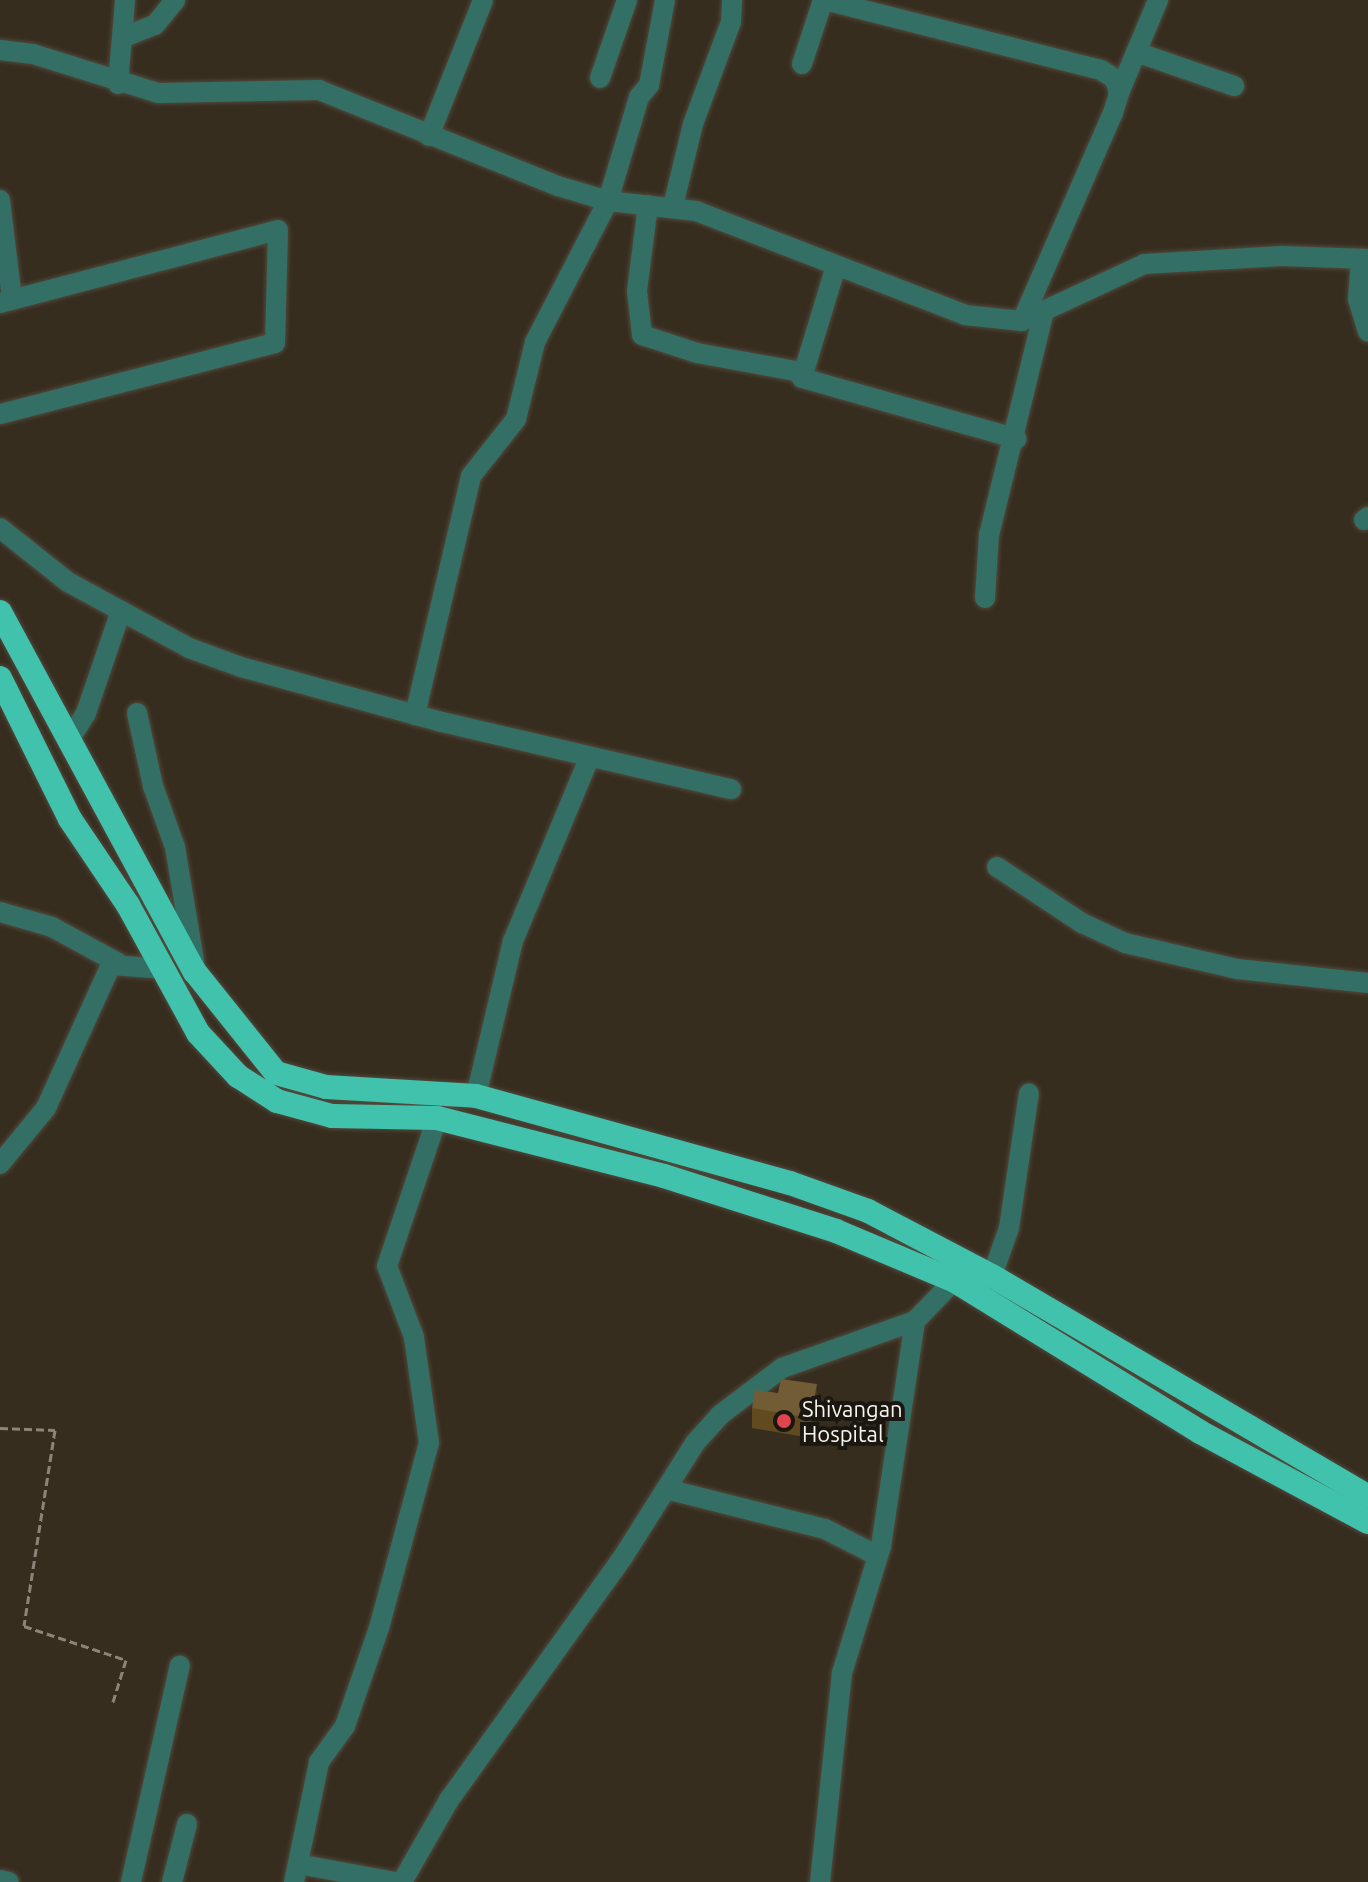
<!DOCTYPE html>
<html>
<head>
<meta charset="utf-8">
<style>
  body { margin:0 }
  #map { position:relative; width:1368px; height:1882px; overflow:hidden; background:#362d1f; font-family:Ubuntu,sans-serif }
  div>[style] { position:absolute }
  .path>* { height:3px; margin-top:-1.5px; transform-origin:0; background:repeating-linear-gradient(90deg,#8c8479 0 8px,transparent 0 12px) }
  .roads { filter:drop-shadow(0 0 2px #51493c) drop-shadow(0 0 2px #51493c) }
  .minor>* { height:20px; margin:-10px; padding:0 10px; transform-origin:10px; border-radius:10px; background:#336f64 }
  .highway>* { height:24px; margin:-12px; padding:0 12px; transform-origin:12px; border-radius:12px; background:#40c2ad }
  .wall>* { inset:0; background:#614a20 }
  .shaded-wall>* { inset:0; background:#493717 }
  .building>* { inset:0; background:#725c36 }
  .dots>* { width:22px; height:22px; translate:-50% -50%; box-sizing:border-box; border:4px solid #1a1610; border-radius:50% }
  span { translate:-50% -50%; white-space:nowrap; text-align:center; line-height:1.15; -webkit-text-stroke:8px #1a1610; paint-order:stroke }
  .poi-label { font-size:22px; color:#f9f4eb }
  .left { translate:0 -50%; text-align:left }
</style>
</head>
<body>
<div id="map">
  <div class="path">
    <i style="left:0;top:1428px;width:55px;rotate:2.1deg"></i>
    <i style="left:55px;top:1430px;width:198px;rotate:99deg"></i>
    <i style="left:24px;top:1626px;width:108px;rotate:18.4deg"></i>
    <i style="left:126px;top:1660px;width:47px;rotate:107.3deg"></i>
  </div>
  <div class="roads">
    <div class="minor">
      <i style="left:122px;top:38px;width:35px;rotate:-22deg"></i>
      <i style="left:155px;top:25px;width:32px;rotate:-51deg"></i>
      <i style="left:0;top:50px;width:33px;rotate:7deg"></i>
      <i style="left:33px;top:54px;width:131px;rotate:17.3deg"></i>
      <i style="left:158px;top:93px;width:161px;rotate:-1.1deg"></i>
      <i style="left:319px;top:90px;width:258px;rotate:21.9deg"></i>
      <i style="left:558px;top:186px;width:52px;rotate:16.7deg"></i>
      <i style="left:608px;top:201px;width:89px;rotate:6.5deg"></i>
      <i style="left:696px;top:211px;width:288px;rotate:21.1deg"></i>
      <i style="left:965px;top:315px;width:57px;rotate:6deg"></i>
      <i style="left:1022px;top:321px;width:227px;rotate:-66.4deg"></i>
      <i style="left:1113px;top:113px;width:21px;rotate:-73deg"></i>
      <i style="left:1119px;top:93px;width:15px;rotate:-106deg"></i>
      <i style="left:1115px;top:79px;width:17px;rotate:-147deg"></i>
      <i style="left:1101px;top:70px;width:286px;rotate:-165.8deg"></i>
      <i style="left:1136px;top:52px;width:104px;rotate:19.1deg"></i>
      <i style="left:802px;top:64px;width:67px;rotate:-71.8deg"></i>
      <i style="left:600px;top:78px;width:83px;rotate:-70.9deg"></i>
      <i style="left:118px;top:84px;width:84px;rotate:-85.2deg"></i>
      <i style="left:1119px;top:93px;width:101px;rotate:-67.2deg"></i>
      <i style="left:429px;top:136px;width:146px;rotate:-68.3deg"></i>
      <i style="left:0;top:200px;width:100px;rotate:83.1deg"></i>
      <i style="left:648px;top:205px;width:87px;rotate:97.3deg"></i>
      <i style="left:637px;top:291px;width:44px;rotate:83.5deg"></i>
      <i style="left:642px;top:335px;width:58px;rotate:18.1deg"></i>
      <i style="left:697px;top:353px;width:106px;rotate:10.4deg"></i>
      <i style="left:673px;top:206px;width:84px;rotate:-76.3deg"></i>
      <i style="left:693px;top:124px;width:109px;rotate:-69.6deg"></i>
      <i style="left:731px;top:22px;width:22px;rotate:-87deg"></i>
      <i style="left:1361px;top:259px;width:40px;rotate:94.3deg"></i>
      <i style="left:1358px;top:299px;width:34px;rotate:73deg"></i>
      <i style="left:836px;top:266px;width:117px;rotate:106.9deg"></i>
      <i style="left:802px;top:378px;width:223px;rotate:15.8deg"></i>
      <i style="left:0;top:303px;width:287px;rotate:-14.7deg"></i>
      <i style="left:278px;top:230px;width:113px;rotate:91.5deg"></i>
      <i style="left:275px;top:343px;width:284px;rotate:165.5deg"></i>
      <i style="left:1022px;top:321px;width:135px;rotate:-25deg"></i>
      <i style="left:1144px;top:264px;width:138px;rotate:-3.3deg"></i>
      <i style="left:1282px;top:256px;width:86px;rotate:2deg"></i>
      <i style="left:1364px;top:520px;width:5px;rotate:-37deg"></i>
      <i style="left:0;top:528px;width:87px;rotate:38.5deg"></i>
      <i style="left:68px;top:582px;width:138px;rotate:28.6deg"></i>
      <i style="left:189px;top:648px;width:55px;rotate:20.1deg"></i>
      <i style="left:241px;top:667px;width:208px;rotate:15.3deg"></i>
      <i style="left:442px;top:722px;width:297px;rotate:13.1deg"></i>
      <i style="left:985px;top:598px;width:63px;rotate:-86.4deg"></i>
      <i style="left:989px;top:535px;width:231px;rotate:-76.2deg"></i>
      <i style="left:137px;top:713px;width:75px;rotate:77.6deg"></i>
      <i style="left:153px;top:786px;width:65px;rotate:70.2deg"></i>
      <i style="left:175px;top:847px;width:121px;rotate:80.5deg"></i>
      <i style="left:415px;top:715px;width:245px;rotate:-76.8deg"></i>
      <i style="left:471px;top:476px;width:73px;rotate:-51.7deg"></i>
      <i style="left:516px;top:419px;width:79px;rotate:-76.1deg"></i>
      <i style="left:535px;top:342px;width:159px;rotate:-62.6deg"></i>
      <i style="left:608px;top:201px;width:109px;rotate:-73.4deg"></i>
      <i style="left:639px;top:97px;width:16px;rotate:-50deg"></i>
      <i style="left:649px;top:85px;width:86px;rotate:-79.3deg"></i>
      <i style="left:68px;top:742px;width:34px;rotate:-58deg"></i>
      <i style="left:86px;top:713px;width:108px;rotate:-71.1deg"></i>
      <i style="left:997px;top:867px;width:102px;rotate:33.4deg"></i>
      <i style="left:1082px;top:923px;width:47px;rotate:24.9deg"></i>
      <i style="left:1125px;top:943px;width:115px;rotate:13.1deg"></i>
      <i style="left:1237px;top:969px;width:132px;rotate:6.1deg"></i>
      <i style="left:0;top:912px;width:54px;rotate:16.1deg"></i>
      <i style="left:52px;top:927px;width:75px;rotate:28.6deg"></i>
      <i style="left:476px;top:1096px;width:159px;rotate:-76.6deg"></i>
      <i style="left:513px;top:941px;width:198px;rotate:-67.4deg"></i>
      <i style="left:0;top:1164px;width:72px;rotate:-50.6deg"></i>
      <i style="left:46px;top:1108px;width:157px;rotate:-65.6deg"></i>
      <i style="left:111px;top:965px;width:54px;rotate:4.2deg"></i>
      <i style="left:992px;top:1276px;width:51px;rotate:-70.5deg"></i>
      <i style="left:1009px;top:1228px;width:136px;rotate:-81.6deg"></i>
      <i style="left:666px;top:1489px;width:164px;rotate:14.1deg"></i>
      <i style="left:825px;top:1529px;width:57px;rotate:27deg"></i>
      <i style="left:298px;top:1864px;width:99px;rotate:10.5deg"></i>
      <i style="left:0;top:1880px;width:9px;rotate:13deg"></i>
      <i style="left:131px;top:1882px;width:222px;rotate:-77.3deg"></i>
      <i style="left:172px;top:1882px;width:60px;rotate:-75.5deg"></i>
      <i style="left:294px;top:1882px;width:123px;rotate:-78.2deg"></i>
      <i style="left:319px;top:1762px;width:44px;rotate:-54.2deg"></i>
      <i style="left:345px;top:1726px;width:104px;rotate:-70.9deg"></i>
      <i style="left:379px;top:1628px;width:192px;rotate:-74.9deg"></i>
      <i style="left:429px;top:1443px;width:107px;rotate:-98.1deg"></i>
      <i style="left:414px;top:1337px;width:76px;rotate:-110.8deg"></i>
      <i style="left:387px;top:1266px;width:156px;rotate:-71.3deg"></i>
      <i style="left:402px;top:1882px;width:95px;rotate:-60.2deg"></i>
      <i style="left:449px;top:1800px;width:299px;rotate:-54.4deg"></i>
      <i style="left:623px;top:1557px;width:135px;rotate:-57.7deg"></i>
      <i style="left:695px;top:1443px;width:38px;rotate:-48deg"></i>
      <i style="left:720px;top:1415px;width:78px;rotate:-37.2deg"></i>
      <i style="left:782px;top:1368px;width:141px;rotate:-19.5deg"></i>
      <i style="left:915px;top:1321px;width:71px;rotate:-46.1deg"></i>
      <i style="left:820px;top:1882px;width:210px;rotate:-84deg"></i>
      <i style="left:842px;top:1673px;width:133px;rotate:-72.9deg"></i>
      <i style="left:881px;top:1546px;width:228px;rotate:-81.4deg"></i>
    </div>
    <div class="highway">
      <i style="left:0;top:612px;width:409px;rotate:61.6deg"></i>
      <i style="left:195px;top:972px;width:129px;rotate:51.3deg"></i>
      <i style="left:276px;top:1073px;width:52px;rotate:15.6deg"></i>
      <i style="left:326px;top:1087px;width:150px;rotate:3.4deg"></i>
      <i style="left:476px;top:1096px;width:326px;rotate:15.5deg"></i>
      <i style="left:790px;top:1183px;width:83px;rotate:19.7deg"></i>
      <i style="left:868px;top:1211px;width:140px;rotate:27.7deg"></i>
      <i style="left:992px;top:1276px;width:436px;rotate:30.4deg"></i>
      <i style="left:0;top:678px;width:157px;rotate:63.6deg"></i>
      <i style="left:70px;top:819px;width:104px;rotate:56deg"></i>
      <i style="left:128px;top:905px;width:146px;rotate:61.3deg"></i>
      <i style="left:198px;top:1033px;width:59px;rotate:47.1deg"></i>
      <i style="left:238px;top:1076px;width:46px;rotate:32.7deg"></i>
      <i style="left:277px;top:1101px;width:57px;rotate:15.3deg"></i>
      <i style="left:332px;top:1116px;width:105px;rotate:1.1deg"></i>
      <i style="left:437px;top:1118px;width:234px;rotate:14.3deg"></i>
      <i style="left:664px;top:1176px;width:181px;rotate:17.7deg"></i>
      <i style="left:836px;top:1231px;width:129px;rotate:22.8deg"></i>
      <i style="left:955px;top:1281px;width:288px;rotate:31.6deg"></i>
      <i style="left:1200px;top:1432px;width:191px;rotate:28.2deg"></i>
    </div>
  </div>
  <div class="wall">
    <i style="clip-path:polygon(817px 1405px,811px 1438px,752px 1428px,752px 1408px)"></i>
  </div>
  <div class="shaded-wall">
    <i style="clip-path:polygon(817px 1384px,817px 1405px,811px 1438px,811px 1418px)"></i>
  </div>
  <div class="building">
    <i style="clip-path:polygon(781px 1379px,817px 1384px,811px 1418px,752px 1408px,755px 1390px,778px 1393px)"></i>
  </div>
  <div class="dots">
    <i style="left:784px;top:1421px;background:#e0444e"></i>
  </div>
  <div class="poi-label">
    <span class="left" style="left:802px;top:1421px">Shivangan<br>Hospital</span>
  </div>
</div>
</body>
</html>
